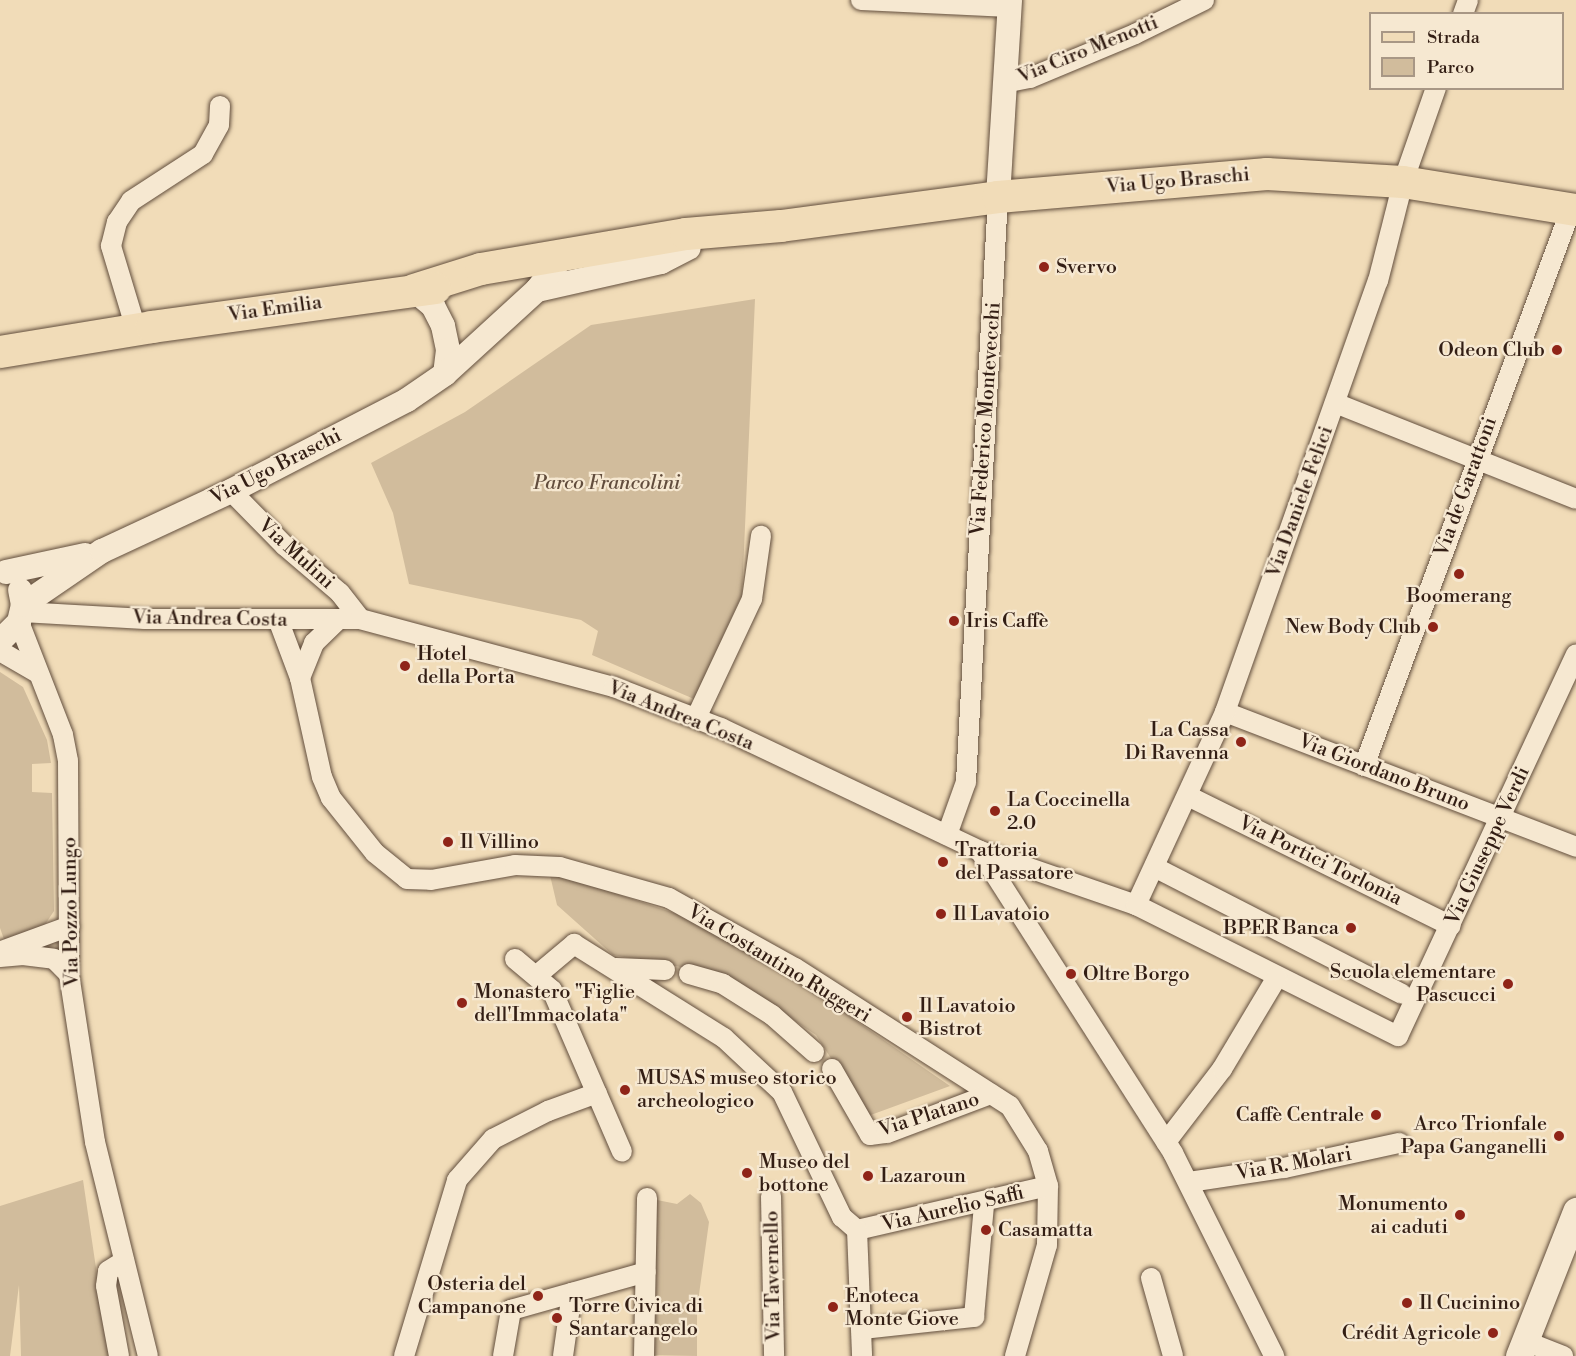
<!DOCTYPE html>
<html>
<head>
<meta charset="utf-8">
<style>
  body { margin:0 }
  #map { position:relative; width:1576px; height:1356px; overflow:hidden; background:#f1dcb8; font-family:"Libre Bodoni",serif }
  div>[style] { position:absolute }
  .green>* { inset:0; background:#d1bc9c }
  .roads { filter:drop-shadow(0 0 2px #624e3d) drop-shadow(0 0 2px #624e3d) }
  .minor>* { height:20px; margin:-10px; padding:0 10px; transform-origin:10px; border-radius:10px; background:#f6e8d1 }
  .tertiary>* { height:24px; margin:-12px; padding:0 12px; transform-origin:12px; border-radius:12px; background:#f6e8d1 }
  .secondary>* { height:27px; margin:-13.5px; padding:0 13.5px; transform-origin:13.5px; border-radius:13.5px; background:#f6e8d1 }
  .primary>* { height:32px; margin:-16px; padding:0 16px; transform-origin:16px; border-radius:16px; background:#f1dcb8 }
  .dots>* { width:16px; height:16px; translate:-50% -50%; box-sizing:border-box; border:3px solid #f6e8d1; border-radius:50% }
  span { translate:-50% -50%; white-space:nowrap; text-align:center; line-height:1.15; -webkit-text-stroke:4.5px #f6e8d1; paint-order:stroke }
  .street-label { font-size:20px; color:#331e14 }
  .poi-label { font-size:20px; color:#331e14 }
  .left { translate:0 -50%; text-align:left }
  .right { translate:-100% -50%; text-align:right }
  .park-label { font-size:20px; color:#624d3d; font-style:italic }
  .legend { position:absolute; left:1369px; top:12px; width:195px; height:78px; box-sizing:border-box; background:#f6e8d1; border:2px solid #a89785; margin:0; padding:8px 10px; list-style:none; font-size:18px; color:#331e14 }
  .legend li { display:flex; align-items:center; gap:12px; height:30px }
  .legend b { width:30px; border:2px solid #a89785 }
</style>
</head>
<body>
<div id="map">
  <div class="green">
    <i style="clip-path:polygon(755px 299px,742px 595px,694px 699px,592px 655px,598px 631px,581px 620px,409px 584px,393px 513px,371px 463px,465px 412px,591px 325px)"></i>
    <i style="clip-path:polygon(0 672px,23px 687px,47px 740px,51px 763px,32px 764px,32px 792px,52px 793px,54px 911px,44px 926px,5px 942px,0 928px)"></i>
    <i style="clip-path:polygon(549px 871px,677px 914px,771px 962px,950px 1086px,868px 1116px,816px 1035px,727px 975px,613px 955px,557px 905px)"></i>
    <i style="clip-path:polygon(83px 1180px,109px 1356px,21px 1356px,19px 1285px,10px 1356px,0 1356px,0 1206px)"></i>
    <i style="clip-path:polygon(690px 1194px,701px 1203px,709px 1222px,697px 1309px,697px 1356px,644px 1355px,647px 1198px,677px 1204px)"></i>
  </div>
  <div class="roads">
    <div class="minor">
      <i style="left:861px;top:0;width:149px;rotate:2.7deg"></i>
      <i style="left:1463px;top:14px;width:15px;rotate:-70deg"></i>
      <i style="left:1004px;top:83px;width:26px;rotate:-11deg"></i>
      <i style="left:1030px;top:78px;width:114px;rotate:-22.7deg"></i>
      <i style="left:1135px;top:34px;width:77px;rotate:-26.2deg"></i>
      <i style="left:136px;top:329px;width:87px;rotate:-106.8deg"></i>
      <i style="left:111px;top:246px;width:25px;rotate:-76deg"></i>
      <i style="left:117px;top:222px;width:25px;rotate:-56deg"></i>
      <i style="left:131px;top:201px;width:86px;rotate:-33.1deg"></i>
      <i style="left:203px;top:154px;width:33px;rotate:-61deg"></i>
      <i style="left:219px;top:125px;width:19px;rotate:-87deg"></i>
      <i style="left:1335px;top:403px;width:259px;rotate:21.7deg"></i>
      <i style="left:231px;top:491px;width:77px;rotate:45.5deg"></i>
      <i style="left:285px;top:546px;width:72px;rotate:40.5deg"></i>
      <i style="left:340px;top:593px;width:33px;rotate:52deg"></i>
      <i style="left:22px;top:612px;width:123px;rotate:3.3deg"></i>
      <i style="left:145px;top:619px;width:215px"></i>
      <i style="left:360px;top:619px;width:263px;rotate:15deg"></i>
      <i style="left:614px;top:687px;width:115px;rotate:21deg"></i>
      <i style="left:721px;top:728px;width:287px;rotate:25.4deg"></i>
      <i style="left:980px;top:851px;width:165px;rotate:19.1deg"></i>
      <i style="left:1136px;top:905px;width:293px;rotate:26.6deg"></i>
      <i style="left:1398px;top:1036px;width:421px;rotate:-65deg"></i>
      <i style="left:19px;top:622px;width:121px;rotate:68.7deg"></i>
      <i style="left:63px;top:735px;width:26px;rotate:79deg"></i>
      <i style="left:68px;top:761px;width:213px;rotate:89.7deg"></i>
      <i style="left:69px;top:974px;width:170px;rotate:81.2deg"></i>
      <i style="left:95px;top:1142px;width:220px;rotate:76.1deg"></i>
      <i style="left:279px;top:622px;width:60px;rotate:69.4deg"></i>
      <i style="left:300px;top:678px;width:101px;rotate:77.5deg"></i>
      <i style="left:322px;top:777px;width:23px;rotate:67deg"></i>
      <i style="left:331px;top:798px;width:70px;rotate:51.3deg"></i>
      <i style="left:375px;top:853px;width:41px;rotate:39.1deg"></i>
      <i style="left:407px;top:879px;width:24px;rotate:2deg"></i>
      <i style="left:431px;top:880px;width:85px;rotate:-10.1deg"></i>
      <i style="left:515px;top:865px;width:45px;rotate:2.5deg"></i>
      <i style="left:560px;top:867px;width:113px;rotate:15.9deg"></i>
      <i style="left:669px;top:898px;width:144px;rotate:29.1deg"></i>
      <i style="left:795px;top:968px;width:255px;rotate:32.7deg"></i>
      <i style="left:1010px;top:1106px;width:53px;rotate:58.1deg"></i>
      <i style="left:1038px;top:1151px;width:36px;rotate:74deg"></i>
      <i style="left:1048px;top:1186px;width:59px;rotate:91deg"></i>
      <i style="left:1047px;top:1245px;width:116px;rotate:106.1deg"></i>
      <i style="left:0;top:651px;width:42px;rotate:30.3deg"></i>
      <i style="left:300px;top:678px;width:38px;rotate:-68deg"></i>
      <i style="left:314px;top:643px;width:33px;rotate:-44deg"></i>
      <i style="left:1225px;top:712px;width:376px;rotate:21deg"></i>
      <i style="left:696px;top:718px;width:132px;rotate:-64.8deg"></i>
      <i style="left:752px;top:599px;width:64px;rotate:-81.9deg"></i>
      <i style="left:1364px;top:766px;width:594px;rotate:-69.61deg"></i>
      <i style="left:1188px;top:796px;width:293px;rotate:26.3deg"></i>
      <i style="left:947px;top:835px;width:56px;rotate:-70.3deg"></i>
      <i style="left:966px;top:782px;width:586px;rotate:-86.87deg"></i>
      <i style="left:980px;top:851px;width:358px;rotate:57.4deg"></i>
      <i style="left:1173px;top:1153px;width:227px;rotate:63.5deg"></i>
      <i style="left:1156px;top:868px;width:276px;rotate:27.1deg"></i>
      <i style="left:1136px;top:905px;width:213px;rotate:-65.2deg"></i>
      <i style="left:1225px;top:712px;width:457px;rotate:-70.5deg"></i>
      <i style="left:1378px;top:281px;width:102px;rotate:-75.8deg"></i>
      <i style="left:1403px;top:182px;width:100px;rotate:-70.7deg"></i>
      <i style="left:2px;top:951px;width:72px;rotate:-20.2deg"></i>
      <i style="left:0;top:957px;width:23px;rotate:-5deg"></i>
      <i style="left:23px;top:955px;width:31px;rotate:7deg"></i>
      <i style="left:54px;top:959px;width:21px;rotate:45deg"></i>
      <i style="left:515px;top:959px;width:48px;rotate:40deg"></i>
      <i style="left:552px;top:990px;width:176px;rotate:66.6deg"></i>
      <i style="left:616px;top:968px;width:49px;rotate:2.3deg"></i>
      <i style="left:689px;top:974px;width:35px;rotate:16deg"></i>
      <i style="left:723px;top:984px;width:58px;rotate:32.3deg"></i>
      <i style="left:772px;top:1015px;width:56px;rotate:41.4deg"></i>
      <i style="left:536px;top:976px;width:50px;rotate:-40.1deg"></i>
      <i style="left:574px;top:944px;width:177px;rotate:32.1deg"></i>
      <i style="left:724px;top:1038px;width:79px;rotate:43deg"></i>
      <i style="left:782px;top:1092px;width:139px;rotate:64.4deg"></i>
      <i style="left:842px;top:1217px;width:20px;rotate:41deg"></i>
      <i style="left:832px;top:1069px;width:76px;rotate:60.1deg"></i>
      <i style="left:870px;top:1135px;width:17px;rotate:-7deg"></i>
      <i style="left:887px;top:1133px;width:111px;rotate:-20.6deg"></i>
      <i style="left:1166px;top:1142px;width:92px;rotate:-52.5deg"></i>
      <i style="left:1222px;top:1069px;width:107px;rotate:-59.1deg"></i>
      <i style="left:1189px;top:1182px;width:96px;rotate:-8.4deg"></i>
      <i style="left:1284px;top:1168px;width:118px;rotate:-12.3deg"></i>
      <i style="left:771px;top:1196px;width:160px;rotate:88.9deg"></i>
      <i style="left:857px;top:1230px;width:196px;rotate:-13deg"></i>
      <i style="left:857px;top:1230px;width:126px;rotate:87.7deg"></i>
      <i style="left:1151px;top:1278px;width:81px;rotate:74.2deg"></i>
      <i style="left:863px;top:1329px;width:112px;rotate:-6.2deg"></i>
      <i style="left:974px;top:1317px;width:113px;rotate:-84.9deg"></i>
      <i style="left:1525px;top:1341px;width:41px;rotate:21.5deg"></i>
      <i style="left:119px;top:1356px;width:71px;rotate:-100.5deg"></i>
      <i style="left:106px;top:1286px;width:15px;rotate:-82deg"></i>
      <i style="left:108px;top:1271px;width:19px;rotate:-32deg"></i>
      <i style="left:404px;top:1356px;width:184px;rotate:-73.2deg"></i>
      <i style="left:457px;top:1180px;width:55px;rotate:-48.7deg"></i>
      <i style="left:493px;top:1139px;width:62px;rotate:-27deg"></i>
      <i style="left:548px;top:1111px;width:52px;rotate:-20.2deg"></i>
      <i style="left:503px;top:1356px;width:47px;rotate:-80.1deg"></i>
      <i style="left:511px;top:1310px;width:140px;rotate:-15.7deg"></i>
      <i style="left:563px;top:1356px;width:64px;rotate:-81.9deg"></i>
      <i style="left:644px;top:1356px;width:158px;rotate:-88.9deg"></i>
    </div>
    <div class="tertiary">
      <i style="left:998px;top:197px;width:197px;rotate:-86.5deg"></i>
      <i style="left:414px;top:290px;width:25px;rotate:40deg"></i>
      <i style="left:433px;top:306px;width:22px;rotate:63deg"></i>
      <i style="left:443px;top:326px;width:25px;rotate:78deg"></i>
      <i style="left:448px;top:350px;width:24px;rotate:97deg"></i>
      <i style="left:537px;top:290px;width:127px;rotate:-12.7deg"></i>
      <i style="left:661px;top:262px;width:31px;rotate:-27deg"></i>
      <i style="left:6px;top:572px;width:81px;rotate:-12.1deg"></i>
      <i style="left:23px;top:605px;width:96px;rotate:-34.4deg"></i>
      <i style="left:102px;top:551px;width:142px;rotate:-24.9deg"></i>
      <i style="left:231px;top:491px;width:198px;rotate:-27.3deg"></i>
      <i style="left:407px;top:400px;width:46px;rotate:-34.4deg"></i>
      <i style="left:445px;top:374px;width:125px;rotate:-42.4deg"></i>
      <i style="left:537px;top:290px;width:46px;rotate:-52.9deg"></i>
      <i style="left:0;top:641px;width:27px;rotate:-45deg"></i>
      <i style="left:19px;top:622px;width:17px;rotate:-77deg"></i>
      <i style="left:23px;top:605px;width:15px;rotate:-101deg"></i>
    </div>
    <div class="secondary">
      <i style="left:1519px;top:1356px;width:156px;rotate:-68.5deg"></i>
    </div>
    <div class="primary">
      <i style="left:414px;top:290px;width:70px;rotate:-17.4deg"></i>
      <i style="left:481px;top:269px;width:208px;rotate:-9.7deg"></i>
      <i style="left:686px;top:234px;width:95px;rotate:-4.8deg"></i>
      <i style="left:781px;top:226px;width:219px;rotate:-7.6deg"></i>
      <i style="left:998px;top:197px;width:270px;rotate:-4.9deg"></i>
      <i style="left:1267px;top:174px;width:136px;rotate:3.4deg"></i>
      <i style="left:1403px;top:182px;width:175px;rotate:9.2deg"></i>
      <i style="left:0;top:352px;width:154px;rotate:-9.3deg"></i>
      <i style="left:152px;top:327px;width:286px;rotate:-7.8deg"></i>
    </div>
  </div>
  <div class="dots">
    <i style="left:1044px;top:267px;background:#8f2418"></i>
    <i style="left:1557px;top:350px;background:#8f2418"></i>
    <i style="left:1459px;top:574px;background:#8f2418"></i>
    <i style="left:954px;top:621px;background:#8f2418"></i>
    <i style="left:1433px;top:627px;background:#8f2418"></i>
    <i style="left:405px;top:666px;background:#8f2418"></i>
    <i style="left:1241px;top:742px;background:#8f2418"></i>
    <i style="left:995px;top:811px;background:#8f2418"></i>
    <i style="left:448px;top:842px;background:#8f2418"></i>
    <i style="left:943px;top:862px;background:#8f2418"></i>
    <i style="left:941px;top:914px;background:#8f2418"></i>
    <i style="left:1351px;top:928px;background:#8f2418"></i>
    <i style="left:1071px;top:974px;background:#8f2418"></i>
    <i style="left:1508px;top:984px;background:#8f2418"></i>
    <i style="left:462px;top:1003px;background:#8f2418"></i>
    <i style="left:907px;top:1017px;background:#8f2418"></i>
    <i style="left:625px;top:1090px;background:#8f2418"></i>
    <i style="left:1376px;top:1115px;background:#8f2418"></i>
    <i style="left:1559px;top:1136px;background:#8f2418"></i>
    <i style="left:747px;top:1173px;background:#8f2418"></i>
    <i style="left:868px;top:1176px;background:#8f2418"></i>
    <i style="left:1460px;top:1215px;background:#8f2418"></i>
    <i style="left:986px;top:1230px;background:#8f2418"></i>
    <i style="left:538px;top:1296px;background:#8f2418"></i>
    <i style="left:1407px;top:1303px;background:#8f2418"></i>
    <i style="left:833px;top:1307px;background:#8f2418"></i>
    <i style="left:557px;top:1318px;background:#8f2418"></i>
    <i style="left:1493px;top:1333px;background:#8f2418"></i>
  </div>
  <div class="street-label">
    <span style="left:1088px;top:50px;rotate:-22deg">Via Ciro Menotti</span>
    <span style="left:1178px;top:181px;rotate:-5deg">Via Ugo Braschi</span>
    <span style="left:275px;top:309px;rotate:-8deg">Via Emilia</span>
    <span style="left:986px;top:419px;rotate:-86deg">Via Federico Montevecchi</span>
    <span style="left:276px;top:467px;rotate:-27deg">Via Ugo Braschi</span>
    <span style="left:1466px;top:487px;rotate:-70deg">Via de Garattoni</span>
    <span style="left:1300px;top:502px;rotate:-70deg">Via Daniele Felici</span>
    <span style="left:296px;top:554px;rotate:42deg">Via Mulini</span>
    <span style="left:210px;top:619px;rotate:1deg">Via Andrea Costa</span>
    <span style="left:681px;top:716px;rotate:22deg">Via Andrea Costa</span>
    <span style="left:1384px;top:773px;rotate:21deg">Via Giordano Bruno</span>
    <span style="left:1488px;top:846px;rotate:-65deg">Via Giuseppe Verdi</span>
    <span style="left:1320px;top:861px;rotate:26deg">Via Portici Torlonia</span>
    <span style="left:71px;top:912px;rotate:-91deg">Via Pozzo Lungo</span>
    <span style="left:779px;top:964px;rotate:31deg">Via Costantino Ruggeri</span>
    <span style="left:929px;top:1115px;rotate:-18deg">Via Platano</span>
    <span style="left:1294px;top:1164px;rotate:-10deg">Via R. Molari</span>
    <span style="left:953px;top:1209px;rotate:-13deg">Via Aurelio Saffi</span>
    <span style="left:773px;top:1276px;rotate:-91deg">Via Tavernello</span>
  </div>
  <div class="poi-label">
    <span class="left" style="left:1056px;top:267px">Svervo</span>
    <span class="right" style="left:1545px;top:350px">Odeon Club</span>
    <span style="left:1459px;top:596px">Boomerang</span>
    <span class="left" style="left:966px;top:621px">Iris Caffè</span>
    <span class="right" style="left:1421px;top:627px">New Body Club</span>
    <span class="left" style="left:417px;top:666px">Hotel<br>della Porta</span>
    <span class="right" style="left:1229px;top:742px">La Cassa<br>Di Ravenna</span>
    <span class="left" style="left:1007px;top:812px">La Coccinella<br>2.0</span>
    <span class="left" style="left:460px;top:842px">Il Villino</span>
    <span class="left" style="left:955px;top:862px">Trattoria<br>del Passatore</span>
    <span class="left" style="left:953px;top:914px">Il Lavatoio</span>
    <span class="right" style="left:1339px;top:928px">BPER Banca</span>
    <span class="right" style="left:1496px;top:984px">Scuola elementare<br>Pascucci</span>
    <span class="left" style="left:1083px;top:974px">Oltre Borgo</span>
    <span class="left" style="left:474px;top:1004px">Monastero "Figlie<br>dell'Immacolata"</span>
    <span class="left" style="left:919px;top:1018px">Il Lavatoio<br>Bistrot</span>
    <span class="left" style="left:637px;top:1090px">MUSAS museo storico<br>archeologico</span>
    <span class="right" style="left:1364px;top:1115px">Caffè Centrale</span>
    <span class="right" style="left:1547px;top:1136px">Arco Trionfale<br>Papa Ganganelli</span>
    <span class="left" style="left:759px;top:1174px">Museo del<br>bottone</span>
    <span class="left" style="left:880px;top:1176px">Lazaroun</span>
    <span class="right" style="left:1448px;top:1216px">Monumento<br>ai caduti</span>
    <span class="left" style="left:998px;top:1230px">Casamatta</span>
    <span class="right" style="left:526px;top:1296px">Osteria del<br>Campanone</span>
    <span class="left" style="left:845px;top:1308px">Enoteca<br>Monte Giove</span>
    <span class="left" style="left:1419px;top:1303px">Il Cucinino</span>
    <span class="left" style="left:569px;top:1318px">Torre Civica di<br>Santarcangelo</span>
    <span class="right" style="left:1481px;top:1333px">Crédit Agricole</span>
  </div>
  <div class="park-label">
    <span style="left:607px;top:483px">Parco Francolini</span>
  </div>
  <ul class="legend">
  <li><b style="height:8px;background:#f1dcb8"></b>Strada</li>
  <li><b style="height:16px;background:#d1bc9c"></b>Parco</li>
  </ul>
</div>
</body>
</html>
